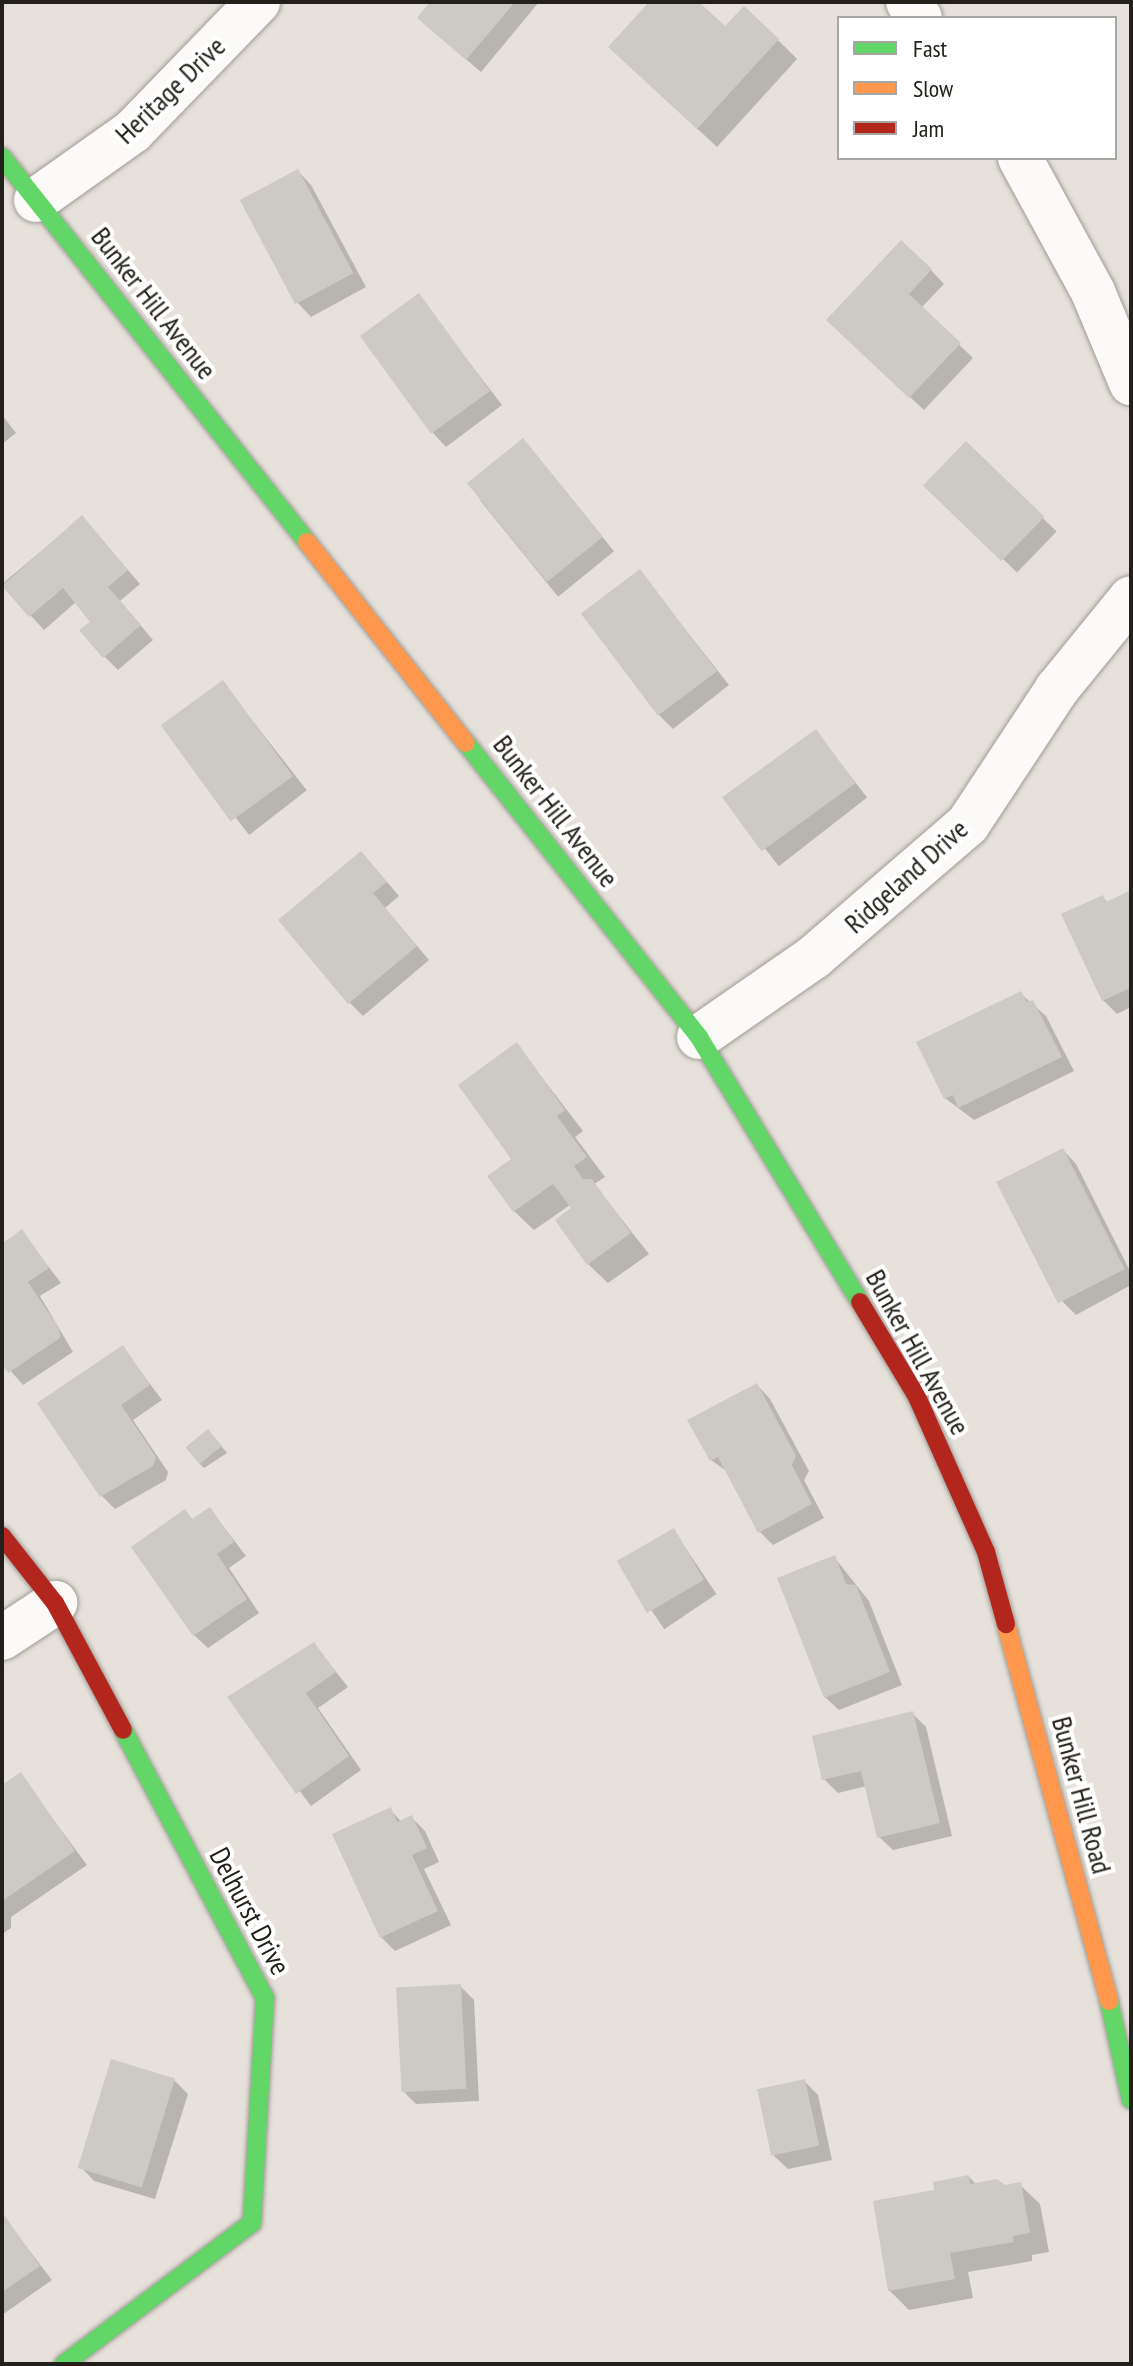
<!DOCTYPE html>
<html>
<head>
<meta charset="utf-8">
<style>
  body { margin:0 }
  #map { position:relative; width:1133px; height:2366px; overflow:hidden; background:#e6e1da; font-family:"PT Sans Narrow",sans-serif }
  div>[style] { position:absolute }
  .shadow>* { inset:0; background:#0003; transform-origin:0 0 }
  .building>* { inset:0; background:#cdc9c4; transform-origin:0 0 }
  .roads { filter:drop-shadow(0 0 2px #9f9b96) drop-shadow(0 0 2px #9f9b96) }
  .street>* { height:44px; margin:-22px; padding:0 22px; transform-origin:22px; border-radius:22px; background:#fbfaf9 }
  .fast>* { height:18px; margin:-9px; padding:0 9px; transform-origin:9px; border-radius:9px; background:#63d668 }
  .slow>* { height:18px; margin:-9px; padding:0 9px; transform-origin:9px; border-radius:9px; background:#ff974d }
  .jam>* { height:18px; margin:-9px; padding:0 9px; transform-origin:9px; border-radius:9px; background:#b3261e }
  span { translate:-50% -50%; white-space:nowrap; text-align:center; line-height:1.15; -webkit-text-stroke:8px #fff; paint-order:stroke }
  .street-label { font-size:28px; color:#23201b }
  .frame { position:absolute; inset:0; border:4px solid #23201b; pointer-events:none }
  .legend { position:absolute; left:837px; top:16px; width:280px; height:144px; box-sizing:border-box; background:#fff; border:2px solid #a7a6a4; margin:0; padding:10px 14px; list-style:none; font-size:24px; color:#23201b }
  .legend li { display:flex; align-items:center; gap:16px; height:40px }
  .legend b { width:40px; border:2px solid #a7a6a4 }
</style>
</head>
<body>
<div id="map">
  <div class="shadow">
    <i style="clip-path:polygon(433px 2px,539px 2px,481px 72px,433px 31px)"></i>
    <i style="clip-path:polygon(652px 2px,696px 2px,726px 29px,778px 40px,797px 59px,717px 147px,630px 66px)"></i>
    <i style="clip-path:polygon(298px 171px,311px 185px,366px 287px,311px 317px,298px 303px,243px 201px)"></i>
    <i style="clip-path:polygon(931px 270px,944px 284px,921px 308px,973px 358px,924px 410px,842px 334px)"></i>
    <i style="clip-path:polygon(418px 296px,502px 405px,446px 447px,433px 433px)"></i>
    <i style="clip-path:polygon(2px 415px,16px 433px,2px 444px)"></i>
    <i style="left:966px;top:444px;width:126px;height:57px;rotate:44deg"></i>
    <i style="left:536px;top:455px;width:124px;height:72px;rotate:51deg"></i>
    <i style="clip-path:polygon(82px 517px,140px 584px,120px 601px,153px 640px,118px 670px,104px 656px,93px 622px,76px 602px,44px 630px,2px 584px)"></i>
    <i style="clip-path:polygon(640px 572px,729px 685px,673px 729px,659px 715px)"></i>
    <i style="left:223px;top:683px;width:136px;height:73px;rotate:52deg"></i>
    <i style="left:816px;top:732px;width:83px;height:112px;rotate:52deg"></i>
    <i style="clip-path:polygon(374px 867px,399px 896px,385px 908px,429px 960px,363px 1016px,349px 1002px)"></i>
    <i style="clip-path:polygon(1131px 892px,1131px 1007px,1117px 1014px,1103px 1000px,1103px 897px,1108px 903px)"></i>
    <i style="clip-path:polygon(1021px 994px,1046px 1016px,1074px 1071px,974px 1120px,945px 1098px)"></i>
    <i style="clip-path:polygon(517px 1045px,583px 1131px,575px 1137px,605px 1177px,594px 1184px,649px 1254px,608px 1283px,588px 1264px,570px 1205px,534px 1230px,514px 1211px)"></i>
    <i style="clip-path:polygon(1063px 1150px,1076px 1164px,1131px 1273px,1131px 1285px,1076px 1315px,1063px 1302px)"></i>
    <i style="clip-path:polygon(22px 1232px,61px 1283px,40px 1296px,73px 1352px,23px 1385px,2px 1361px,2px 1243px)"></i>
    <i style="clip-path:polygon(123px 1348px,162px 1400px,133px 1420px,168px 1472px,166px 1480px,115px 1509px,101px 1495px)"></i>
    <i style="clip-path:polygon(757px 1385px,770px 1399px,809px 1471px,804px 1480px,824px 1518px,773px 1545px,760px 1532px,728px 1472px,711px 1460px)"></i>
    <i style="clip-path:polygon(211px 1434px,227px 1453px,204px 1468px,198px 1462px)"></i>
    <i style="clip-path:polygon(210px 1509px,246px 1556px,229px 1568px,259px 1613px,208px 1648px,194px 1635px,185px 1512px,194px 1521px)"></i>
    <i style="left:674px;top:1531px;width:76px;height:63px;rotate:56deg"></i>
    <i style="clip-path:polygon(834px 1557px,869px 1601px,902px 1685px,839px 1710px,825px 1697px)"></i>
    <i style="clip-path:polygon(314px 1644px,348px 1687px,318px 1708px,361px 1770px,311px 1806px,230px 1698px)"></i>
    <i style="clip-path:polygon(913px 1714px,926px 1727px,952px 1836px,893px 1850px,879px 1837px,867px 1786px,838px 1793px,824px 1779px)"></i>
    <i style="clip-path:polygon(20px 1775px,87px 1865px,11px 1917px,11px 1928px,2px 1934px,2px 1788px)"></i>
    <i style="clip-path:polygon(390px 1810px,402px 1822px,411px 1817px,425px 1831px,439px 1862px,424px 1869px,451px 1925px,395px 1951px,381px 1937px)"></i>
    <i style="clip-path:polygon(460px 1986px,474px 2000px,479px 2101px,416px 2104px,402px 2090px)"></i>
    <i style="clip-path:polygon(174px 2080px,188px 2094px,155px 2199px,94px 2181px,81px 2167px)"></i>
    <i style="clip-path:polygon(804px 2081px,818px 2095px,832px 2160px,788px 2169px,774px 2156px)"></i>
    <i style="clip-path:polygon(969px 2177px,977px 2185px,1020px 2185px,1040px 2204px,1049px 2252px,1032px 2255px,1032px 2261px,968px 2272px,973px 2298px,909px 2310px,889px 2290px,936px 2192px)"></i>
    <i style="clip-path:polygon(2px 2215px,52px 2280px,2px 2315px)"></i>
  </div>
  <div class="building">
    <i style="clip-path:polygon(430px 2px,515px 2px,466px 60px,417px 18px)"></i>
    <i style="clip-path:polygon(649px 2px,699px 2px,725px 26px,744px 6px,779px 39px,697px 129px,608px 47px)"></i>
    <i style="left:298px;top:169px;width:118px;height:66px;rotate:62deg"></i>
    <i style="clip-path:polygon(901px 240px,932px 269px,909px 294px,961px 343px,909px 398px,826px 320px)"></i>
    <i style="left:419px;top:293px;width:121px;height:73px;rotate:54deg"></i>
    <i style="left:523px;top:438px;width:127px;height:72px;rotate:51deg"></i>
    <i style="left:966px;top:441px;width:109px;height:62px;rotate:44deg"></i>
    <i style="clip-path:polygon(82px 515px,128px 570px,108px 587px,141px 625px,103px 658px,79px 630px,90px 622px,63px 588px,29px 617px,2px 586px)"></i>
    <i style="left:640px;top:569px;width:128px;height:74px;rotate:53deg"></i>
    <i style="left:223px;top:680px;width:119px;height:77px;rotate:54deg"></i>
    <i style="left:816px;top:729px;width:67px;height:116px;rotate:54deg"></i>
    <i style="clip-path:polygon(361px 851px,387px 882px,373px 893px,417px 946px,348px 1004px,278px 920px)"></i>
    <i style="clip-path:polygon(1131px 890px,1131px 988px,1102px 1001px,1061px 914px,1103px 895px,1106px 902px)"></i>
    <i style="clip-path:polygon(1021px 991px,1027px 1002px,1033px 1000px,1062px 1057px,958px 1108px,953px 1095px,944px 1099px,916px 1042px)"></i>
    <i style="clip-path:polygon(517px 1042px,565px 1110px,557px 1116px,587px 1157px,574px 1166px,583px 1179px,592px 1179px,631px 1233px,587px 1265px,555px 1220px,571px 1208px,553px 1184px,513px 1212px,487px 1176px,511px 1159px,458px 1085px)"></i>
    <i style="left:1063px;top:1148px;width:136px;height:75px;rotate:63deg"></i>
    <i style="clip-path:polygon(22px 1229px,49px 1268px,28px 1282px,59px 1328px,60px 1338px,8px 1373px,2px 1364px,2px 1244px)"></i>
    <i style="clip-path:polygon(123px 1345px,150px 1385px,121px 1405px,156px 1457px,153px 1466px,100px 1497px,37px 1403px)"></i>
    <i style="clip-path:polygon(757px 1383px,796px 1456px,792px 1465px,812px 1504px,758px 1533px,718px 1457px,710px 1461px,687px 1420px)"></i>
    <i style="left:208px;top:1429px;width:22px;height:29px;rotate:51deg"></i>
    <i style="clip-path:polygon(210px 1507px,234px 1542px,217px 1554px,247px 1599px,193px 1636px,131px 1547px,185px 1509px,192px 1519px)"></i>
    <i style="left:674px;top:1528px;width:60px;height:66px;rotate:60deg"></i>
    <i style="clip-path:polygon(835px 1555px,846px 1584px,856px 1585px,890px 1672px,824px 1698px,777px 1578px)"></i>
    <i style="clip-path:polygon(314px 1642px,336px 1672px,306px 1693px,349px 1756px,296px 1794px,227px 1697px)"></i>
    <i style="clip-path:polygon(913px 1711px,940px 1823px,877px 1838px,861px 1771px,822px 1780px,812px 1736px)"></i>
    <i style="clip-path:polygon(21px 1772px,75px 1851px,2px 1901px,2px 1785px)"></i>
    <i style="clip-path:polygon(391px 1807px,397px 1822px,412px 1815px,427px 1848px,412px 1855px,438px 1911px,380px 1938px,332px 1834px)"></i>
    <i style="left:461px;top:1984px;width:105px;height:65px;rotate:87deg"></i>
    <i style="left:111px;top:2059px;width:67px;height:114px;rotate:17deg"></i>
    <i style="left:805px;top:2079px;width:68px;height:49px;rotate:78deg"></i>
    <i style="clip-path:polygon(969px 2175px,970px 2184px,997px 2179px,1005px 2185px,1021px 2182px,1030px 2233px,1013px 2236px,1014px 2242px,950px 2253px,955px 2279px,888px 2291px,873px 2201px,934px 2190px,933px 2182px)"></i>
    <i style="clip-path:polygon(2px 2212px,40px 2266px,2px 2292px)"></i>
  </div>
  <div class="roads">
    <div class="street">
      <i style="left:908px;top:2px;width:20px;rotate:53deg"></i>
      <i style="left:1020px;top:158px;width:153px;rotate:61.4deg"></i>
      <i style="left:1093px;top:292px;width:99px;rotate:67.3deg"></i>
      <i style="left:36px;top:200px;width:119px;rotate:-35.4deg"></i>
      <i style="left:133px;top:131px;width:180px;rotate:-45.9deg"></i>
      <i style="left:699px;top:1037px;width:140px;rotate:-34.8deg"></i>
      <i style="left:814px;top:957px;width:203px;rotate:-40.8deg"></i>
      <i style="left:968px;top:824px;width:162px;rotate:-56.6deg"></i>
      <i style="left:1057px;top:689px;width:117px;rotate:-50.9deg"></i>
      <i style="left:2px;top:1638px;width:64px;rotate:-33.4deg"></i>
    </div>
    <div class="fast">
      <i style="left:2px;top:157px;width:491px;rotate:51.6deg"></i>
      <i style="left:466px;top:743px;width:375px;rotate:51.6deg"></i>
      <i style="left:699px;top:1037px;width:310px;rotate:58.7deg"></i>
      <i style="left:1109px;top:2001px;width:101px;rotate:77.5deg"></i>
      <i style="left:64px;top:2364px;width:235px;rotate:-36.9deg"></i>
      <i style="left:252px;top:2223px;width:225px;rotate:-86.7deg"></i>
      <i style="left:265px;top:1998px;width:303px;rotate:-117.9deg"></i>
    </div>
    <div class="slow">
      <i style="left:307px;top:542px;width:256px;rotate:51.7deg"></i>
      <i style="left:1006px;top:1624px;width:391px;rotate:74.7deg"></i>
    </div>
    <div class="jam">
      <i style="left:860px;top:1302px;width:111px;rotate:59deg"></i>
      <i style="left:917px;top:1397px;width:170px;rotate:66deg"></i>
      <i style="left:986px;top:1552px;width:75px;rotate:74.5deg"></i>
      <i style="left:2px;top:1536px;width:85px;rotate:51.7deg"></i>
      <i style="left:55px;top:1603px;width:144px;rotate:61.8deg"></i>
    </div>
  </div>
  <div class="street-label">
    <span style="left:170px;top:90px;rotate:-44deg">Heritage Drive</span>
    <span style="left:154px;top:303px;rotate:52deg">Bunker Hill Avenue</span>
    <span style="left:556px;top:811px;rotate:52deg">Bunker Hill Avenue</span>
    <span style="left:906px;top:876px;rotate:-42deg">Ridgeland Drive</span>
    <span style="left:918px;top:1352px;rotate:61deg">Bunker Hill Avenue</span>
    <span style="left:1082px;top:1795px;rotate:75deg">Bunker Hill Road</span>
    <span style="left:250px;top:1911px;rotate:62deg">Delhurst Drive</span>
  </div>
  <div class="frame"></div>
  <ul class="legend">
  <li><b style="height:10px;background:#63d668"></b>Fast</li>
  <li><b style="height:10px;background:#ff974d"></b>Slow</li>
  <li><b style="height:10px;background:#b3261e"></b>Jam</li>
  </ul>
</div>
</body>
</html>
